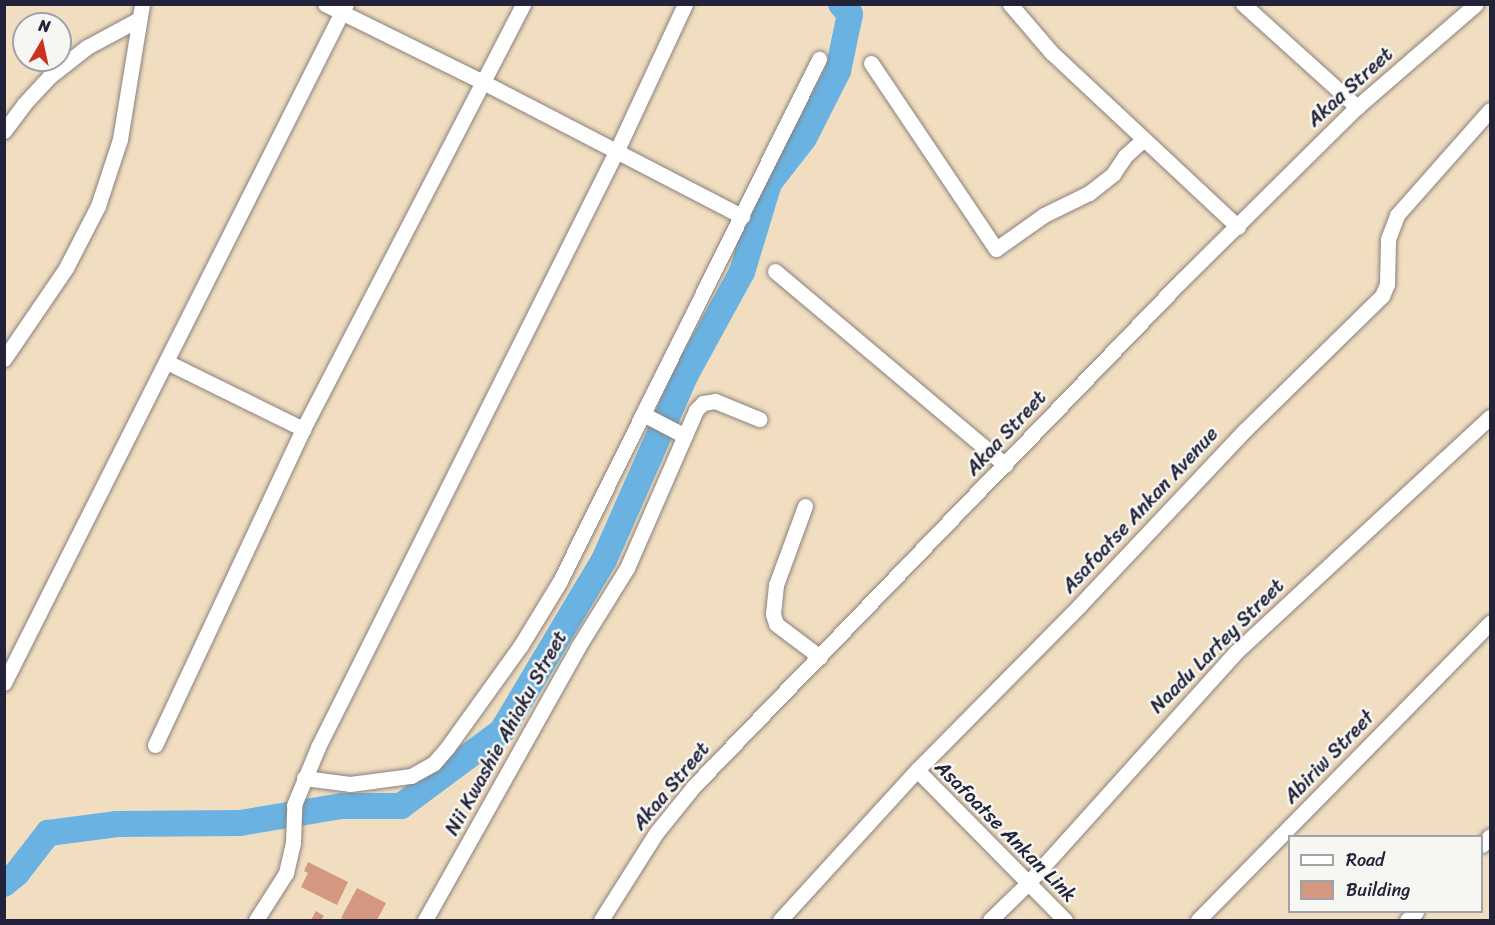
<!DOCTYPE html>
<html>
<head>
<meta charset="utf-8">
<style>
  body { margin:0 }
  #map { position:relative; width:1495px; height:925px; overflow:hidden; background:#f1dec0; font-family:Sriracha,sans-serif }
  div>[style] { position:absolute }
  .river>* { height:26px; margin:-13px; padding:0 13px; transform-origin:13px; border-radius:13px; background:#6ab2e2 }
  .building>* { inset:0; background:#d49780 }
  .roads { filter:drop-shadow(0 0 2px #8a807e) drop-shadow(0 0 2px #8a807e) }
  .street>* { height:15px; margin:-7.5px; padding:0 7.5px; transform-origin:7.5px; border-radius:7.5px; background:#fff }
  span { translate:-50% -50%; white-space:nowrap; text-align:center; line-height:1.15; -webkit-text-stroke:5px #f6f6f2; paint-order:stroke }
  .street-label { font-size:20px; color:#22223b }
  .frame { position:absolute; inset:0; border:6px solid #22223b; pointer-events:none }
  .legend { position:absolute; left:1288px; top:835px; width:195px; height:78px; box-sizing:border-box; background:#f6f6f2; border:2px solid #a1a1a9; margin:0; padding:8px 10px; list-style:none; font-size:18px; color:#22223b }
  .legend li { display:flex; align-items:center; gap:12px; height:30px }
  .legend b { width:30px; border:2px solid #a1a1a9 }
  .north { position:absolute; left:12px; top:12px; width:60px; height:60px; box-sizing:border-box; background:#f6f6f2; border:2px solid #a1a1a9; border-radius:50%; rotate:9deg; font-size:16px; font-weight:700; line-height:24px; text-align:center; color:#22223b }
  .north::after { content:''; display:block; margin:auto; width:21px; height:27px; background:#c8321e; clip-path:polygon(50% 0,100% 100%,50% 72%,0 100%) }
</style>
</head>
<body>
<div id="map">
  <div class="river">
    <i style="left:4px;top:884px;width:17px;rotate:-40deg"></i>
    <i style="left:17px;top:873px;width:51px;rotate:-52.2deg"></i>
    <i style="left:48px;top:833px;width:70px;rotate:-7.4deg"></i>
    <i style="left:117px;top:824px;width:123px;rotate:-0.5deg"></i>
    <i style="left:240px;top:823px;width:103px;rotate:-9.5deg"></i>
    <i style="left:342px;top:806px;width:59px"></i>
    <i style="left:401px;top:806px;width:126px;rotate:-36.6deg"></i>
    <i style="left:502px;top:731px;width:199px;rotate:-59.2deg"></i>
    <i style="left:604px;top:560px;width:201px;rotate:-66.2deg"></i>
    <i style="left:685px;top:376px;width:119px;rotate:-61.3deg"></i>
    <i style="left:742px;top:272px;width:93px;rotate:-73.1deg"></i>
    <i style="left:769px;top:183px;width:57px;rotate:-52.1deg"></i>
    <i style="left:804px;top:138px;width:75px;rotate:-63.1deg"></i>
    <i style="left:838px;top:71px;width:58px;rotate:-78.1deg"></i>
    <i style="left:850px;top:14px;width:13px;rotate:-132deg"></i>
  </div>
  <div class="building">
    <i style="clip-path:polygon(308px 862px,348px 882px,337px 905px,301px 887px,308px 873px,304px 871px)"></i>
    <i style="clip-path:polygon(357px 888px,386px 903px,377px 920px,346px 920px,341px 918px)"></i>
    <i style="clip-path:polygon(316px 911px,324px 916px,321px 920px,311px 920px)"></i>
  </div>
  <div class="roads">
    <div class="street">
      <i style="left:325px;top:4px;width:176px;rotate:26.3deg"></i>
      <i style="left:483px;top:82px;width:292px;rotate:27.4deg"></i>
      <i style="left:1010px;top:4px;width:63px;rotate:49.5deg"></i>
      <i style="left:1051px;top:52px;width:256px;rotate:43.1deg"></i>
      <i style="left:1243px;top:4px;width:154px;rotate:42.1deg"></i>
      <i style="left:871px;top:63px;width:224px;rotate:56.1deg"></i>
      <i style="left:996px;top:249px;width:59px;rotate:-35.3deg"></i>
      <i style="left:1044px;top:215px;width:50px;rotate:-26.1deg"></i>
      <i style="left:1089px;top:193px;width:31px;rotate:-38deg"></i>
      <i style="left:1113px;top:174px;width:22px;rotate:-56deg"></i>
      <i style="left:1125px;top:156px;width:25px;rotate:-42deg"></i>
      <i style="left:4px;top:131px;width:34px;rotate:-53deg"></i>
      <i style="left:24px;top:104px;width:38px;rotate:-47deg"></i>
      <i style="left:50px;top:76px;width:47px;rotate:-38.1deg"></i>
      <i style="left:87px;top:47px;width:59px;rotate:-28.3deg"></i>
      <i style="left:775px;top:271px;width:301px;rotate:40.1deg"></i>
      <i style="left:4px;top:359px;width:110px;rotate:-55.7deg"></i>
      <i style="left:66px;top:268px;width:70px;rotate:-62.7deg"></i>
      <i style="left:98px;top:206px;width:71px;rotate:-71.8deg"></i>
      <i style="left:120px;top:139px;width:137px;rotate:-80.7deg"></i>
      <i style="left:167px;top:362px;width:152px;rotate:26.2deg"></i>
      <i style="left:643px;top:414px;width:47px;rotate:27.6deg"></i>
      <i style="left:805px;top:506px;width:84px;rotate:110.2deg"></i>
      <i style="left:776px;top:585px;width:29px;rotate:96deg"></i>
      <i style="left:773px;top:614px;width:10px;rotate:73deg"></i>
      <i style="left:776px;top:624px;width:55px;rotate:36.9deg"></i>
      <i style="left:4px;top:683px;width:760px;rotate:-63.27deg"></i>
      <i style="left:155px;top:745px;width:349px;rotate:-64.9deg"></i>
      <i style="left:303px;top:429px;width:479px;rotate:-62.6deg"></i>
      <i style="left:917px;top:770px;width:211px;rotate:45.4deg"></i>
      <i style="left:304px;top:778px;width:46px;rotate:7.4deg"></i>
      <i style="left:350px;top:784px;width:62px;rotate:-7.5deg"></i>
      <i style="left:411px;top:776px;width:26px;rotate:-29deg"></i>
      <i style="left:434px;top:763px;width:20px;rotate:-49deg"></i>
      <i style="left:447px;top:748px;width:127px;rotate:-54.3deg"></i>
      <i style="left:521px;top:645px;width:75px;rotate:-58.6deg"></i>
      <i style="left:560px;top:581px;width:583px;rotate:-63.61deg"></i>
      <i style="left:1482px;top:845px;width:12px;rotate:-48deg"></i>
      <i style="left:256px;top:920px;width:56px;rotate:-57.4deg"></i>
      <i style="left:286px;top:873px;width:31px;rotate:-77deg"></i>
      <i style="left:293px;top:843px;width:38px;rotate:-88deg"></i>
      <i style="left:294px;top:805px;width:63px;rotate:-67.5deg"></i>
      <i style="left:318px;top:747px;width:668px;rotate:-63.4deg"></i>
      <i style="left:617px;top:150px;width:161px;rotate:-65deg"></i>
      <i style="left:425px;top:920px;width:313px;rotate:-60.7deg"></i>
      <i style="left:578px;top:647px;width:93px;rotate:-58.2deg"></i>
      <i style="left:627px;top:568px;width:172px;rotate:-66.4deg"></i>
      <i style="left:696px;top:410px;width:10px;rotate:-45deg"></i>
      <i style="left:703px;top:403px;width:12px;rotate:-9deg"></i>
      <i style="left:715px;top:401px;width:48px;rotate:22.2deg"></i>
      <i style="left:601px;top:920px;width:103px;rotate:-57.7deg"></i>
      <i style="left:656px;top:833px;width:60px;rotate:-51deg"></i>
      <i style="left:694px;top:786px;width:702px;rotate:-46.04deg"></i>
      <i style="left:1181px;top:281px;width:247px;rotate:-44.7deg"></i>
      <i style="left:1357px;top:107px;width:157px;rotate:-40.9deg"></i>
      <i style="left:780px;top:920px;width:203px;rotate:-47.6deg"></i>
      <i style="left:917px;top:770px;width:232px;rotate:-45.3deg"></i>
      <i style="left:1080px;top:605px;width:239px;rotate:-46.7deg"></i>
      <i style="left:1244px;top:431px;width:193px;rotate:-44.4deg"></i>
      <i style="left:1382px;top:296px;width:13px;rotate:-67deg"></i>
      <i style="left:1387px;top:284px;width:45px;rotate:-88.7deg"></i>
      <i style="left:1388px;top:239px;width:26px;rotate:-69deg"></i>
      <i style="left:1397px;top:215px;width:140px;rotate:-48.5deg"></i>
      <i style="left:990px;top:920px;width:53px;rotate:-44.2deg"></i>
      <i style="left:1028px;top:883px;width:311px;rotate:-48deg"></i>
      <i style="left:1236px;top:652px;width:346px;rotate:-42.8deg"></i>
      <i style="left:1198px;top:920px;width:417px;rotate:-45.5deg"></i>
      <i style="left:1407px;top:920px;width:12px;rotate:-42deg"></i>
    </div>
  </div>
  <div class="street-label">
    <span style="left:1350px;top:87px;rotate:-42deg">Akaa Street</span>
    <span style="left:1006px;top:433px;rotate:-47deg">Akaa Street</span>
    <span style="left:1140px;top:510px;rotate:-47deg">Asafoatse Ankan Avenue</span>
    <span style="left:1217px;top:646px;rotate:-45deg">Naadu Lartey Street</span>
    <span style="left:506px;top:733px;rotate:-61deg">Nii Kwashie Ahiaku Street</span>
    <span style="left:1329px;top:757px;rotate:-46deg">Abiriw Street</span>
    <span style="left:671px;top:786px;rotate:-50deg">Akaa Street</span>
    <span style="left:1006px;top:831px;rotate:45deg">Asafoatse Ankan Link</span>
  </div>
  <div class="frame"></div>
  <ul class="legend">
  <li><b style="height:8px;background:#fff"></b>Road</li>
  <li><b style="height:16px;background:#d49780"></b>Building</li>
  </ul>
  <div class="north">N</div>
</div>
</body>
</html>
